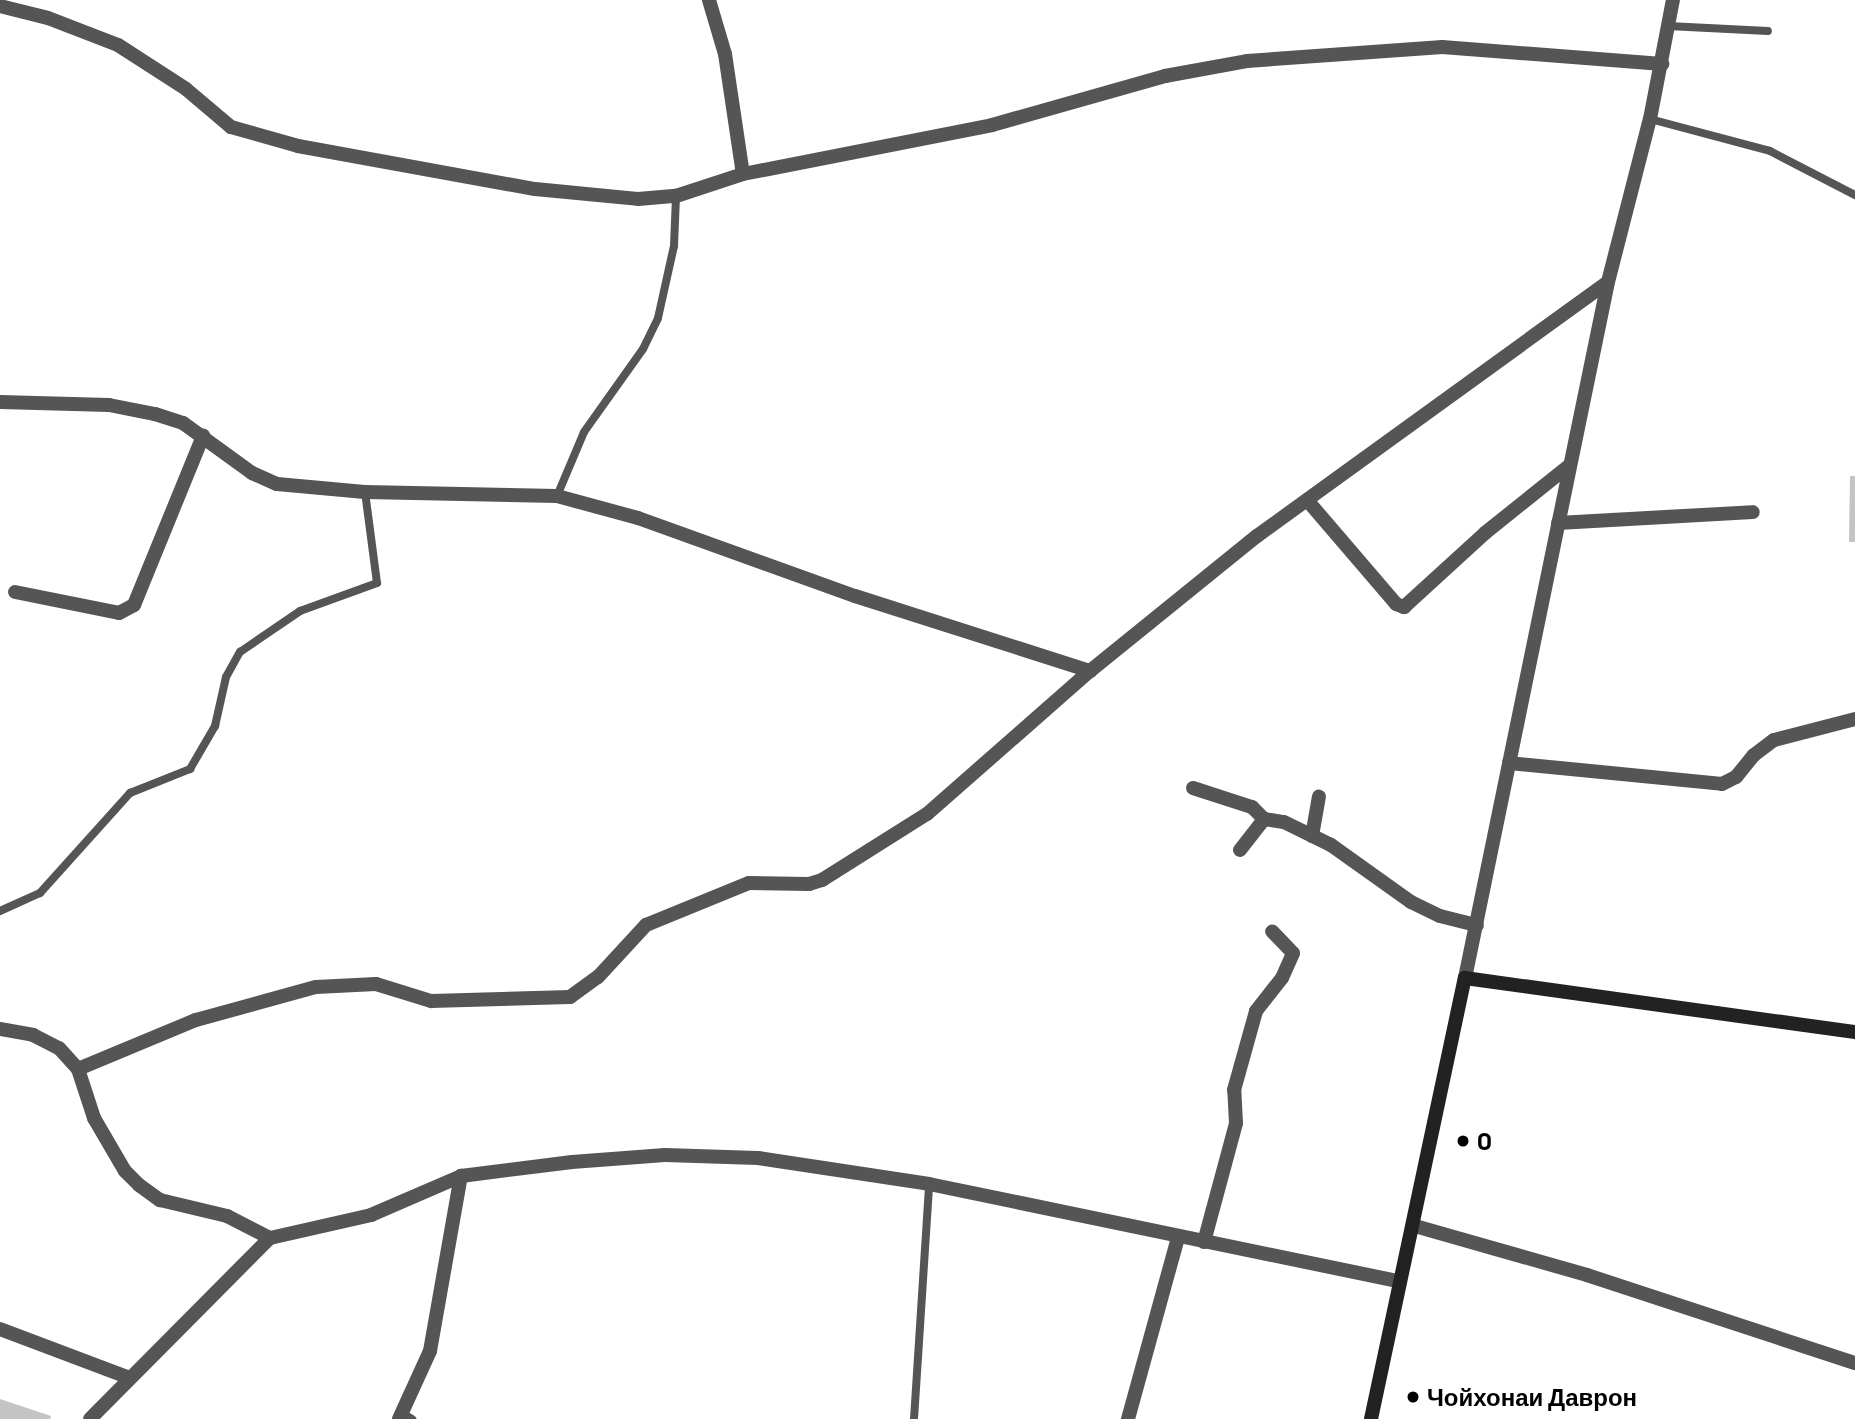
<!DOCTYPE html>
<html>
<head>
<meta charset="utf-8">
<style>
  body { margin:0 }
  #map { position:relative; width:1855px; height:1419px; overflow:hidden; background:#fff; font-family:Barlow,sans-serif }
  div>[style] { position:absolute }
  .building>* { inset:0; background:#c4c4c4 }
  .service>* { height:8px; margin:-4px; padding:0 4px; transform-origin:4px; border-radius:4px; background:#555 }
  .minor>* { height:14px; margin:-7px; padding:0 7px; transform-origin:7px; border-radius:7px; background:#555 }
  .secondary>* { height:14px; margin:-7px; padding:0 7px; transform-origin:7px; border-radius:7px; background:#222 }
  .dots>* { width:19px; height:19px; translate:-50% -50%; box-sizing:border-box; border:4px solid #fff; border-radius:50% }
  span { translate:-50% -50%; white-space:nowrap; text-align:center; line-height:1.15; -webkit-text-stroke:5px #fff; paint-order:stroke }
  .poi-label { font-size:24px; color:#000; font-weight:700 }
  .left { translate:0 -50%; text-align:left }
</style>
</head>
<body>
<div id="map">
  <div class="building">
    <i style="clip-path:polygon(1850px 476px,1855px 476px,1855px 542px,1849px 542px)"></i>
    <i style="clip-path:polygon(0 1399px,51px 1416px,50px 1419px,0 1419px)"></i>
  </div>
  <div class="service">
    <i style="left:1668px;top:26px;width:100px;rotate:2.9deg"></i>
    <i style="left:1650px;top:119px;width:124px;rotate:14.9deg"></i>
    <i style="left:1770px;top:151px;width:96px;rotate:27.4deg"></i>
    <i style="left:557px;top:496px;width:69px;rotate:-67.1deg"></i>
    <i style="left:584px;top:432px;width:102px;rotate:-54.6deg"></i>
    <i style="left:643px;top:349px;width:34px;rotate:-64deg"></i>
    <i style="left:658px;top:318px;width:74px;rotate:-77.5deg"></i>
    <i style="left:674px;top:246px;width:50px;rotate:-87.7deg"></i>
    <i style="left:0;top:911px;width:44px;rotate:-24.2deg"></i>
    <i style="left:40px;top:893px;width:135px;rotate:-48deg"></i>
    <i style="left:130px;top:793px;width:65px;rotate:-21.8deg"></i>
    <i style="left:190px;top:769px;width:50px;rotate:-59.8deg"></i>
    <i style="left:215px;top:726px;width:50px;rotate:-77.3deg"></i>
    <i style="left:226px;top:677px;width:29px;rotate:-61deg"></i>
    <i style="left:240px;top:652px;width:73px;rotate:-34.3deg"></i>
    <i style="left:300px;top:611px;width:82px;rotate:-20deg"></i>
    <i style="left:377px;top:583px;width:92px;rotate:-97.5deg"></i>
    <i style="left:402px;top:1413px;width:12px;rotate:31deg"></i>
    <i style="left:914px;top:1419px;width:235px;rotate:-86.3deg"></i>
  </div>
  <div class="minor">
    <i style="left:709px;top:0;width:56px;rotate:73.5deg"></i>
    <i style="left:725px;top:54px;width:121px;rotate:81.5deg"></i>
    <i style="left:0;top:6px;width:49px;rotate:14deg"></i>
    <i style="left:48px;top:18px;width:75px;rotate:21.1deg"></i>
    <i style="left:118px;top:45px;width:81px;rotate:32.9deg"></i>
    <i style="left:186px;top:89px;width:59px;rotate:40.2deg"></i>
    <i style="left:231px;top:127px;width:70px;rotate:15.8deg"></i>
    <i style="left:298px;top:146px;width:241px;rotate:10.3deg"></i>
    <i style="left:535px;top:189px;width:103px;rotate:5.5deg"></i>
    <i style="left:638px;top:199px;width:38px;rotate:-5deg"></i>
    <i style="left:676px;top:196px;width:71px;rotate:-18.2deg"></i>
    <i style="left:743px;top:174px;width:254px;rotate:-11.1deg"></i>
    <i style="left:992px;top:125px;width:180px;rotate:-15.8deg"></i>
    <i style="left:1165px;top:76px;width:83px;rotate:-10.4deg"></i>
    <i style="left:1247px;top:61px;width:196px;rotate:-4.1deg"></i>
    <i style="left:1442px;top:47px;width:221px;rotate:4.4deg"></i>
    <i style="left:0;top:402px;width:109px;rotate:1.6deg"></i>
    <i style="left:109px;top:405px;width:47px;rotate:11.1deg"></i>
    <i style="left:155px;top:414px;width:29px;rotate:18deg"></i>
    <i style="left:183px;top:423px;width:85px;rotate:35.9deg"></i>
    <i style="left:252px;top:473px;width:27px;rotate:24deg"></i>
    <i style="left:277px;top:484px;width:88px;rotate:5.2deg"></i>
    <i style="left:365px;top:492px;width:192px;rotate:1.2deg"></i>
    <i style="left:557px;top:496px;width:84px;rotate:15.2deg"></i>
    <i style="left:638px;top:518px;width:231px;rotate:19.8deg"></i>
    <i style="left:855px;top:596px;width:247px;rotate:17.7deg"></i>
    <i style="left:1307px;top:500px;width:137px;rotate:49.4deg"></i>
    <i style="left:1396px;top:604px;width:9px;rotate:21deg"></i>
    <i style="left:1404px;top:607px;width:110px;rotate:-42.4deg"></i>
    <i style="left:1485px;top:533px;width:109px;rotate:-38.7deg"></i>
    <i style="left:1558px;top:523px;width:195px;rotate:-3.2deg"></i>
    <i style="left:15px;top:592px;width:106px;rotate:11.4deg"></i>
    <i style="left:119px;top:613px;width:17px;rotate:-28deg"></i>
    <i style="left:134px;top:605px;width:183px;rotate:-67.8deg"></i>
    <i style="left:1509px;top:763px;width:214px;rotate:5.6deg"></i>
    <i style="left:1722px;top:784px;width:16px;rotate:-27deg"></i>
    <i style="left:1736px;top:777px;width:28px;rotate:-51deg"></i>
    <i style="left:1754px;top:755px;width:25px;rotate:-37deg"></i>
    <i style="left:1774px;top:740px;width:84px;rotate:-14.5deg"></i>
    <i style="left:1193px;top:788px;width:62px;rotate:17.9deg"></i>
    <i style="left:1252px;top:807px;width:17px;rotate:45deg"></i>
    <i style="left:1312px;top:836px;width:40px;rotate:-80deg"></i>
    <i style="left:1240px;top:850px;width:39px;rotate:-52deg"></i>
    <i style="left:1264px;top:819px;width:20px;rotate:9deg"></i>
    <i style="left:1284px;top:822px;width:52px;rotate:26.1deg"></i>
    <i style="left:1331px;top:845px;width:98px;rotate:35.5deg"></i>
    <i style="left:1411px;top:902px;width:32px;rotate:26deg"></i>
    <i style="left:1440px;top:916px;width:38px;rotate:14deg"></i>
    <i style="left:1465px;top:978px;width:711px;rotate:-78.39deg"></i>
    <i style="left:1608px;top:282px;width:168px;rotate:-75.6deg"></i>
    <i style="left:1650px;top:119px;width:121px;rotate:-79.1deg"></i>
    <i style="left:0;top:1029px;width:34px;rotate:10deg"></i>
    <i style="left:33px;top:1035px;width:29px;rotate:27deg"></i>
    <i style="left:59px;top:1048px;width:28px;rotate:48deg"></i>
    <i style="left:78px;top:1069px;width:128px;rotate:-22.6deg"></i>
    <i style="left:196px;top:1020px;width:124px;rotate:-15.4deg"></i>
    <i style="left:316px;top:987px;width:60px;rotate:-2.9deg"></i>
    <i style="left:376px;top:984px;width:58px;rotate:17.2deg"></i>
    <i style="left:431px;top:1001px;width:139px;rotate:-1.6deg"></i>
    <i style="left:570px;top:997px;width:34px;rotate:-36deg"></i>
    <i style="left:598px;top:977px;width:71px;rotate:-47.3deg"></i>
    <i style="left:646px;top:925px;width:111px;rotate:-22.2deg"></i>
    <i style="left:749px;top:883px;width:60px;rotate:1deg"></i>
    <i style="left:809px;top:884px;width:14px;rotate:-17deg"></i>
    <i style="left:822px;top:880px;width:124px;rotate:-32.2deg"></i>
    <i style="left:927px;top:814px;width:217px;rotate:-41.3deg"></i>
    <i style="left:1090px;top:671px;width:215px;rotate:-39deg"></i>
    <i style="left:1257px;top:536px;width:433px;rotate:-35.9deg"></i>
    <i style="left:78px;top:1069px;width:52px;rotate:71.9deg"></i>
    <i style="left:94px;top:1118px;width:61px;rotate:59.7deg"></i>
    <i style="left:125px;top:1171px;width:20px;rotate:45deg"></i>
    <i style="left:139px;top:1185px;width:26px;rotate:36deg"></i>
    <i style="left:160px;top:1200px;width:69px;rotate:13.4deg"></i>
    <i style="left:227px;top:1216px;width:48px;rotate:27.1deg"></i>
    <i style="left:1415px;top:1226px;width:179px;rotate:15.9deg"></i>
    <i style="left:1587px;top:1275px;width:282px;rotate:18.2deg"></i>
    <i style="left:1204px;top:1242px;width:123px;rotate:-74.9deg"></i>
    <i style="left:1236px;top:1123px;width:33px;rotate:-93deg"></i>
    <i style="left:1234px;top:1090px;width:82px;rotate:-74.4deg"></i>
    <i style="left:1256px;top:1011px;width:42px;rotate:-51.8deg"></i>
    <i style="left:1282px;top:978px;width:27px;rotate:-66deg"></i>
    <i style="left:1293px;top:953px;width:30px;rotate:-134deg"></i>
    <i style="left:0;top:1329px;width:136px;rotate:20.7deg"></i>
    <i style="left:90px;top:1419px;width:255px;rotate:-45.2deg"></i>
    <i style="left:270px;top:1238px;width:104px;rotate:-12.8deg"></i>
    <i style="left:371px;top:1215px;width:98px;rotate:-23.4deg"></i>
    <i style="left:461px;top:1176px;width:112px;rotate:-7.2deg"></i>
    <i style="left:572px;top:1162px;width:93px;rotate:-4.3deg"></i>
    <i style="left:665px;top:1155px;width:93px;rotate:1.8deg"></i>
    <i style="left:758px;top:1158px;width:173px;rotate:8.6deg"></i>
    <i style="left:929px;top:1184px;width:479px;rotate:11.7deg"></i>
    <i style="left:399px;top:1419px;width:75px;rotate:-65.5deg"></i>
    <i style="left:430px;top:1351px;width:178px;rotate:-80deg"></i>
    <i style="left:1128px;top:1419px;width:189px;rotate:-74.6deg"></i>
  </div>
  <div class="secondary">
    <i style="left:1371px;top:1419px;width:451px;rotate:-78deg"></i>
    <i style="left:1465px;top:978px;width:394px;rotate:7.9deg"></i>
  </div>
  <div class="dots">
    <i style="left:1463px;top:1141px;background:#000"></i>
    <i style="left:1413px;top:1397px;background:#000"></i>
  </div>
  <div class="poi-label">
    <span class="left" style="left:1477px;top:1141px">O</span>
    <span class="left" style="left:1427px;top:1397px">Чойхонаи Даврон</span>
  </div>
</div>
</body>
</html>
